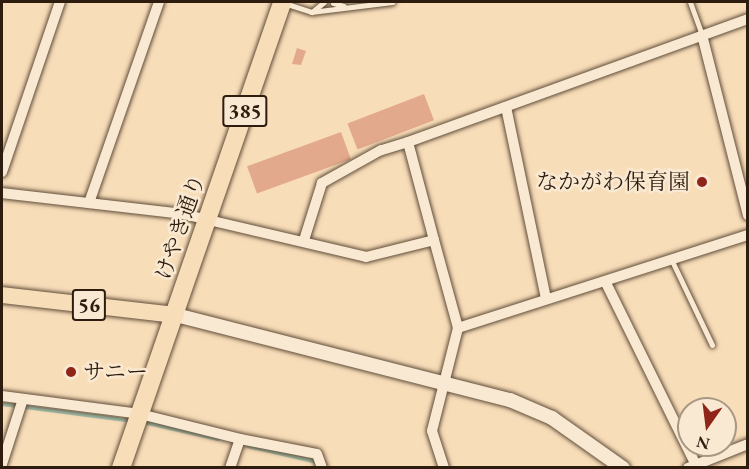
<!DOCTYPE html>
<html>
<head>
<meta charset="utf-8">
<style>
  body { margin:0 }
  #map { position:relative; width:749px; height:469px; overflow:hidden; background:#f8ddb9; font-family:"EB Garamond","Noto Serif JP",serif }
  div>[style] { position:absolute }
  .stream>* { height:4px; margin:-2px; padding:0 2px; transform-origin:2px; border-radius:2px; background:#9fbda9 }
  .building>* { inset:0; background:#e3a98d; transform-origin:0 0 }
  .roads { filter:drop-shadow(0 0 2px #604d39) drop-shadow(0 0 2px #604d39) }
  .service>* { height:5px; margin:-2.5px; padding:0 2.5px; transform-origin:2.5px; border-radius:2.5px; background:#fae9d2 }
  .minor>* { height:10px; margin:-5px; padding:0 5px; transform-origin:5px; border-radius:5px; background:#fae9d2 }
  .tertiary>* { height:14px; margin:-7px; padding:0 7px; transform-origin:7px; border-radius:7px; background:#fae9d2 }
  .primary>* { height:16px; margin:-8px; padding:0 8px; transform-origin:8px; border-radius:8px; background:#f8ddb9 }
  .trunk>* { height:18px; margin:-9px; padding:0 9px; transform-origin:9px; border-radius:9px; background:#f8ddb9 }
  .dots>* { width:16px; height:16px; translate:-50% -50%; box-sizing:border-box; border:3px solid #fae9d2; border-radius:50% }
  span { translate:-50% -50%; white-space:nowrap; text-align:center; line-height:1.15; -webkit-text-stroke:5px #fae9d2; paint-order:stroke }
  .shield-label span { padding:2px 4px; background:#fae9d2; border:2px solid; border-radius:4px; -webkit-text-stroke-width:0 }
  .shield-label { font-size:21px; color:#2e1d0e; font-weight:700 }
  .poi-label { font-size:22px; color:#2e1d0e }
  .right { translate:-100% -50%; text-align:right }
  .left { translate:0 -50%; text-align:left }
  .street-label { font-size:22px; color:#2e1d0e }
  .frame { position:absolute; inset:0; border:3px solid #2e1d0e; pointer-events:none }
  .north { position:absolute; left:677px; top:397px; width:60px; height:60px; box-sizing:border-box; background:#fae9d2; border:2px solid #a89784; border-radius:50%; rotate:194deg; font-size:16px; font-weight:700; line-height:24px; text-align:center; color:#2e1d0e }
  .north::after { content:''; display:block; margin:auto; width:21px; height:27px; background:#8f2418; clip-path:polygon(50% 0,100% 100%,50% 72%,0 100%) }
</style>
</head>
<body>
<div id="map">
  <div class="stream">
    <i style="left:2px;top:404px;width:132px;rotate:7.4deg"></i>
    <i style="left:143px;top:422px;width:77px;rotate:12.8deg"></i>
    <i style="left:248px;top:446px;width:71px;rotate:13.1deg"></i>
  </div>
  <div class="building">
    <i style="clip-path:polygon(297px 48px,306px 51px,301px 65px,292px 64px)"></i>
    <i style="left:424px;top:94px;width:28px;height:82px;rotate:69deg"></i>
    <i style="left:341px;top:132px;width:29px;height:100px;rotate:70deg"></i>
  </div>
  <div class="roads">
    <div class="service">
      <i style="left:690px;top:2px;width:35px;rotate:70deg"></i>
      <i style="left:284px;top:3px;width:28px;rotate:18deg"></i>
      <i style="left:311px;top:12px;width:82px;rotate:-7deg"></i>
      <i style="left:333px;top:3px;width:11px;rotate:15deg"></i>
      <i style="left:312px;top:12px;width:16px;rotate:-40deg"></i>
      <i style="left:672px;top:261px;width:93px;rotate:64.5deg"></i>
    </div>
    <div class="minor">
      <i style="left:702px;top:35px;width:186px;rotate:75.7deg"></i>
      <i style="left:506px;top:107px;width:196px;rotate:78.2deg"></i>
      <i style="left:408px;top:142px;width:362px;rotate:-19.9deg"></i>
      <i style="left:2px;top:172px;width:180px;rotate:-71.2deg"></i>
      <i style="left:2px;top:193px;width:182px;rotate:6.6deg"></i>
      <i style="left:183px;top:214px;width:188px;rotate:13.2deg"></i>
      <i style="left:366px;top:257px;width:70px;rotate:-14deg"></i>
      <i style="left:434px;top:240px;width:101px;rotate:-104.9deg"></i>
      <i style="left:408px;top:142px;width:28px;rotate:163deg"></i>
      <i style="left:381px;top:150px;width:68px;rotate:150.8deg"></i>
      <i style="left:322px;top:183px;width:60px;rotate:107.5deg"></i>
      <i style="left:89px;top:203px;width:213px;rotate:-70.8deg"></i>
      <i style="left:434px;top:240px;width:91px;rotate:74.7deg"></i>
      <i style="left:458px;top:328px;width:106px;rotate:104.2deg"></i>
      <i style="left:432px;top:431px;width:39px;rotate:72deg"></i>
      <i style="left:606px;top:283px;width:203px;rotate:63.7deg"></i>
      <i style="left:458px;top:328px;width:305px;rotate:-17.8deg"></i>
      <i style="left:2px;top:396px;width:139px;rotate:7.4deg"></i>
      <i style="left:140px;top:414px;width:103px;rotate:14deg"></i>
      <i style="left:240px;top:439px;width:31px;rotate:109deg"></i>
      <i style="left:240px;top:439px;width:78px;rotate:11deg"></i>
      <i style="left:317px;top:454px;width:15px;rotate:70deg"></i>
      <i style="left:2px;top:464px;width:68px;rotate:-72.1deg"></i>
      <i style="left:688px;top:468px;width:65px;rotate:-21.8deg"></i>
    </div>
    <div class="tertiary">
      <i style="left:176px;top:315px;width:345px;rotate:14.3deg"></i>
      <i style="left:510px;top:400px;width:46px;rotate:23.2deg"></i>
      <i style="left:552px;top:418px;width:87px;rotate:35.2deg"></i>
    </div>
    <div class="primary">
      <i style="left:2px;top:295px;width:175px;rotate:6.6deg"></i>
    </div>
    <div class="trunk">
      <i style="left:121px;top:468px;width:493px;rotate:-70.9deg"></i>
    </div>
  </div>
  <div class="dots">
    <i style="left:702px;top:182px;background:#8f2418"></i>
    <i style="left:71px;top:372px;background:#8f2418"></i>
  </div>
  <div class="shield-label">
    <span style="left:245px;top:111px">385</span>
    <span style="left:89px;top:305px">56</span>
  </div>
  <div class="poi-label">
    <span class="right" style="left:690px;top:182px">なかがわ保育園</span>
    <span class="left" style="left:83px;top:372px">サニー</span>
  </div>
  <div class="street-label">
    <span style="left:180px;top:227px;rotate:-71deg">けやき通り</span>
  </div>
  <div class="frame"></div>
  <div class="north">N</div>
</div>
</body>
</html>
